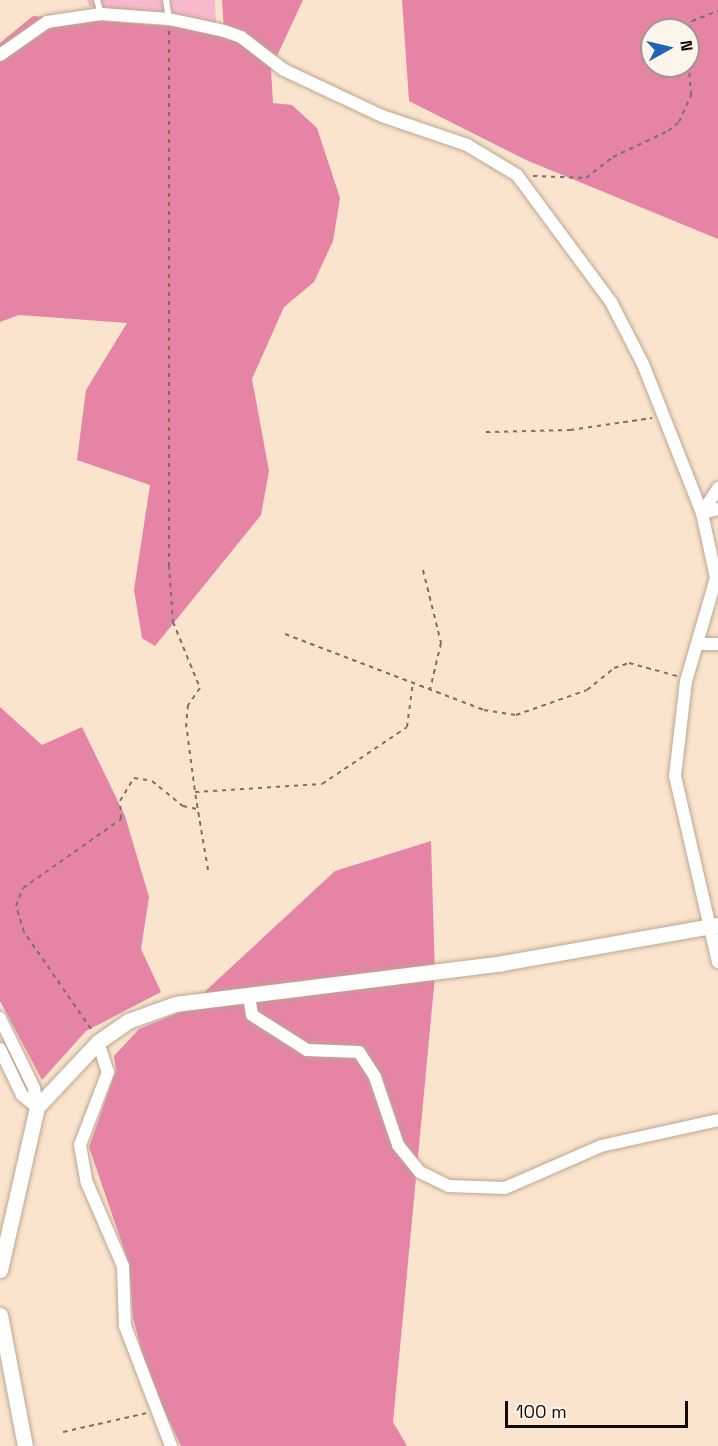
<!DOCTYPE html>
<html>
<head>
<meta charset="utf-8">
<style>
  body { margin:0 }
  #map { position:relative; width:718px; height:1446px; overflow:hidden; background:#fbe4cd; font-family:"Space Grotesk",sans-serif }
  div>[style] { position:absolute }
  .green>* { inset:0; background:#f9b9cd }
  .forest>* { inset:0; background:#e684a6 }
  .path>* { height:2px; margin-top:-1px; transform-origin:0; background:repeating-linear-gradient(90deg,#7e6f62 0 4.5px,transparent 0 9px) }
  .roads { filter:drop-shadow(0 0 2px #bda792) drop-shadow(0 0 2px #bda792) }
  .service>* { height:6px; margin:-3px; padding:0 3px; transform-origin:3px; border-radius:3px; background:#fff }
  .minor>* { height:12px; margin:-6px; padding:0 6px; transform-origin:6px; border-radius:6px; background:#fff }
  .tertiary>* { height:15px; margin:-7.5px; padding:0 7.5px; transform-origin:7.5px; border-radius:7.5px; background:#fff }
  span { translate:-50% -50%; white-space:nowrap; text-align:center; line-height:1.15; -webkit-text-stroke:5px #fdf4eb; paint-order:stroke }
  .north { position:absolute; left:640px; top:18px; width:60px; height:60px; box-sizing:border-box; background:#fdf4eb; border:2px solid #9f968f; border-radius:50%; rotate:82deg; font-size:16px; font-weight:700; line-height:24px; text-align:center; color:#110a04 }
  .north::after { content:''; display:block; margin:auto; width:21px; height:27px; background:#1f65b5; clip-path:polygon(50% 0,100% 100%,50% 72%,0 100%) }
  .scale { position:absolute; left:505px; top:1401px; width:183px; height:27px; box-sizing:border-box; border:3px solid #110a04; border-top:0; padding-left:8px; font-size:18px; line-height:21px; white-space:nowrap; color:#110a04; -webkit-text-stroke:4px #fdf4eb; paint-order:stroke }
</style>
</head>
<body>
<div id="map">
  <div class="green">
    <i style="clip-path:polygon(87px 0,215px 0,216px 23px,89px 6px)"></i>
  </div>
  <div class="forest">
    <i style="clip-path:polygon(222px 0,303px 0,271px 69px,273px 103px,292px 105px,317px 128px,340px 198px,333px 241px,314px 282px,284px 307px,252px 379px,269px 471px,261px 515px,155px 646px,142px 638px,134px 590px,150px 485px,77px 460px,86px 390px,127px 323px,19px 315px,0 322px,0 43px,33px 16px,224px 30px)"></i>
    <i style="clip-path:polygon(evenodd,402px 0,718px 0,718px 239px,526px 160px,409px 101px,402px 0,652px 30px,688px 30px,688px 66px,652px 66px,652px 30px)"></i>
    <i style="clip-path:polygon(0 707px,42px 745px,82px 727px,125px 816px,149px 897px,141px 949px,161px 992px,86px 1031px,42px 1080px,0 1001px)"></i>
    <i style="clip-path:polygon(431px 841px,435px 976px,393px 1422px,407px 1446px,181px 1446px,149px 1379px,133px 1318px,129px 1264px,89px 1147px,116px 1070px,114px 1056px,139px 1029px,185px 1010px,335px 871px)"></i>
  </div>
  <div class="path">
    <i style="left:688px;top:30px;width:10px;rotate:-66deg"></i>
    <i style="left:692px;top:21px;width:28px;rotate:-21deg"></i>
    <i style="left:169px;top:31px;width:534px;rotate:90deg"></i>
    <i style="left:169px;top:565px;width:57px;rotate:86deg"></i>
    <i style="left:173px;top:622px;width:71px;rotate:67.8deg"></i>
    <i style="left:200px;top:688px;width:21px;rotate:125deg"></i>
    <i style="left:188px;top:705px;width:18px;rotate:96deg"></i>
    <i style="left:186px;top:723px;width:70px;rotate:82.6deg"></i>
    <i style="left:533px;top:176px;width:53px;rotate:2.2deg"></i>
    <i style="left:586px;top:178px;width:34px;rotate:-38deg"></i>
    <i style="left:613px;top:157px;width:61px;rotate:-25.3deg"></i>
    <i style="left:668px;top:131px;width:14px;rotate:-39deg"></i>
    <i style="left:679px;top:122px;width:30px;rotate:-66deg"></i>
    <i style="left:691px;top:95px;width:39px;rotate:-94deg"></i>
    <i style="left:486px;top:432px;width:84px;rotate:-1.4deg"></i>
    <i style="left:570px;top:430px;width:83px;rotate:-8.3deg"></i>
    <i style="left:423px;top:570px;width:75px;rotate:76.1deg"></i>
    <i style="left:441px;top:643px;width:47px;rotate:103.4deg"></i>
    <i style="left:285px;top:634px;width:213px;rotate:20.9deg"></i>
    <i style="left:484px;top:710px;width:32px;rotate:9deg"></i>
    <i style="left:516px;top:715px;width:75px;rotate:-19.4deg"></i>
    <i style="left:587px;top:690px;width:35px;rotate:-39deg"></i>
    <i style="left:614px;top:668px;width:16px;rotate:-18deg"></i>
    <i style="left:629px;top:663px;width:50px;rotate:15.2deg"></i>
    <i style="left:208px;top:870px;width:79px;rotate:-99.5deg"></i>
    <i style="left:195px;top:792px;width:127px;rotate:-3.6deg"></i>
    <i style="left:322px;top:784px;width:102px;rotate:-33.8deg"></i>
    <i style="left:407px;top:727px;width:45px;rotate:-82.4deg"></i>
    <i style="left:91px;top:1029px;width:118px;rotate:-124.6deg"></i>
    <i style="left:24px;top:932px;width:27px;rotate:-107deg"></i>
    <i style="left:16px;top:906px;width:19px;rotate:-69deg"></i>
    <i style="left:23px;top:888px;width:120px;rotate:-35.1deg"></i>
    <i style="left:121px;top:819px;width:18px;rotate:-93deg"></i>
    <i style="left:120px;top:801px;width:27px;rotate:-59deg"></i>
    <i style="left:134px;top:778px;width:18px;rotate:9deg"></i>
    <i style="left:152px;top:781px;width:40px;rotate:39deg"></i>
    <i style="left:183px;top:806px;width:14px;rotate:12deg"></i>
    <i style="left:63px;top:1432px;width:86px;rotate:-12.7deg"></i>
  </div>
  <div class="roads">
    <div class="service">
      <i style="left:97px;top:0;width:15px;rotate:74deg"></i>
      <i style="left:166px;top:0;width:19px;rotate:81deg"></i>
    </div>
    <div class="minor">
      <i style="left:0;top:55px;width:57px;rotate:-35.1deg"></i>
      <i style="left:47px;top:22px;width:55px;rotate:-8.4deg"></i>
      <i style="left:101px;top:14px;width:68px;rotate:4.2deg"></i>
      <i style="left:169px;top:19px;width:56px;rotate:12.3deg"></i>
      <i style="left:224px;top:31px;width:18px;rotate:19deg"></i>
      <i style="left:241px;top:37px;width:54px;rotate:37.5deg"></i>
      <i style="left:284px;top:70px;width:108px;rotate:25.1deg"></i>
      <i style="left:382px;top:116px;width:90px;rotate:18.8deg"></i>
      <i style="left:467px;top:145px;width:58px;rotate:31deg"></i>
      <i style="left:517px;top:175px;width:158px;rotate:53.5deg"></i>
      <i style="left:611px;top:302px;width:70px;rotate:62.7deg"></i>
      <i style="left:643px;top:364px;width:160px;rotate:68.4deg"></i>
      <i style="left:702px;top:513px;width:66px;rotate:77.8deg"></i>
      <i style="left:716px;top:578px;width:107px;rotate:106.2deg"></i>
      <i style="left:686px;top:681px;width:96px;rotate:96.6deg"></i>
      <i style="left:675px;top:776px;width:191px;rotate:77deg"></i>
      <i style="left:702px;top:513px;width:30px;rotate:-57deg"></i>
      <i style="left:702px;top:513px;width:16px;rotate:-14deg"></i>
      <i style="left:697px;top:644px;width:21px"></i>
      <i style="left:249px;top:996px;width:19px;rotate:81deg"></i>
      <i style="left:252px;top:1015px;width:65px;rotate:32.5deg"></i>
      <i style="left:307px;top:1050px;width:52px;rotate:2.2deg"></i>
      <i style="left:359px;top:1052px;width:30px;rotate:57deg"></i>
      <i style="left:375px;top:1077px;width:72px;rotate:71.3deg"></i>
      <i style="left:398px;top:1145px;width:35px;rotate:51deg"></i>
      <i style="left:420px;top:1172px;width:32px;rotate:26deg"></i>
      <i style="left:449px;top:1186px;width:56px;rotate:2deg"></i>
      <i style="left:505px;top:1188px;width:105px;rotate:-23.6deg"></i>
      <i style="left:601px;top:1146px;width:120px;rotate:-12.5deg"></i>
      <i style="left:0;top:1018px;width:78px;rotate:64.1deg"></i>
      <i style="left:34px;top:1088px;width:19px;rotate:81deg"></i>
      <i style="left:98px;top:1042px;width:32px;rotate:72deg"></i>
      <i style="left:108px;top:1072px;width:78px;rotate:111deg"></i>
      <i style="left:80px;top:1145px;width:39px;rotate:80deg"></i>
      <i style="left:87px;top:1183px;width:90px;rotate:66.6deg"></i>
      <i style="left:123px;top:1266px;width:60px;rotate:88.1deg"></i>
      <i style="left:125px;top:1326px;width:129px;rotate:69deg"></i>
      <i style="left:0;top:1049px;width:51px;rotate:64.4deg"></i>
      <i style="left:22px;top:1095px;width:19px;rotate:39deg"></i>
    </div>
    <div class="tertiary">
      <i style="left:0;top:1270px;width:167px;rotate:-77.2deg"></i>
      <i style="left:37px;top:1107px;width:89px;rotate:-46.8deg"></i>
      <i style="left:98px;top:1042px;width:37px;rotate:-35deg"></i>
      <i style="left:128px;top:1021px;width:50px;rotate:-19.9deg"></i>
      <i style="left:175px;top:1004px;width:330px;rotate:-7.1deg"></i>
      <i style="left:502px;top:963px;width:219px;rotate:-10deg"></i>
      <i style="left:0;top:1315px;width:133px;rotate:79.2deg"></i>
    </div>
  </div>
  <div class="north">N</div>
  <div class="scale">100 m</div>
</div>
</body>
</html>
